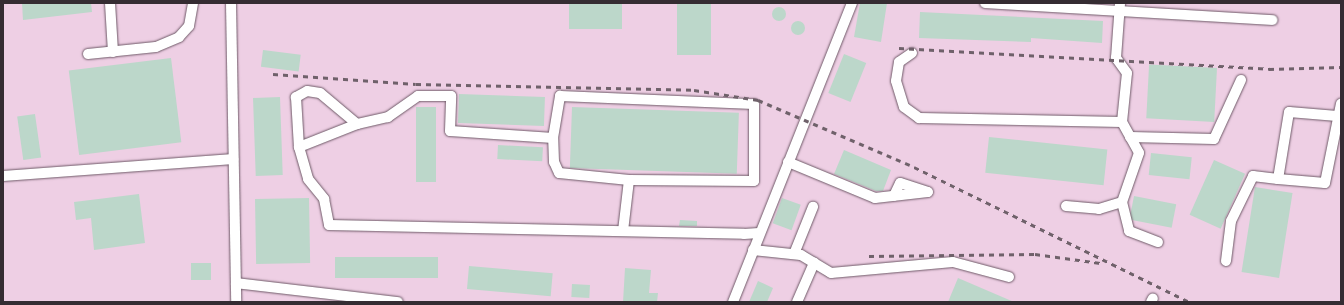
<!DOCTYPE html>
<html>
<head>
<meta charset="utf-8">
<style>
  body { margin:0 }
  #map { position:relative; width:1344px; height:305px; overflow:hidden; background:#f4dcec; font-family:"Nunito Sans",sans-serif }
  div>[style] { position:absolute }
  .built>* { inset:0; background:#eecfe4; transform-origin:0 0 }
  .building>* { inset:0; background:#bcd7ca; transform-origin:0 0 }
  .round { border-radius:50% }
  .roads { filter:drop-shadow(0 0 1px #6f5a68) drop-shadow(0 0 1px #6f5a68) }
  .minor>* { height:10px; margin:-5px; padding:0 5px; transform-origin:5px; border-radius:5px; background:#fff }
  .rail>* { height:3px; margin-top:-1.5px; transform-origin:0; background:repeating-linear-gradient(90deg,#6f616a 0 5px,transparent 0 10px) }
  span { translate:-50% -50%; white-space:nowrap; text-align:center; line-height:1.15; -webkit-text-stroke:3px #fff; paint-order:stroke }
  .frame { position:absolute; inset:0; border:4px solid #352c32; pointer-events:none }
</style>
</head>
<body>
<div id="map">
  <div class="built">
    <i style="left:3px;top:3px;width:1338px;height:299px"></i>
  </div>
  <div class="building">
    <i style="clip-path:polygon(22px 3px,91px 3px,92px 12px,23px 20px)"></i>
    <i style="left:569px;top:3px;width:53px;height:26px"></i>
    <i style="left:677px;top:3px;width:34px;height:52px"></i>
    <i style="clip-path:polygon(860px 3px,887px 3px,881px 42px,854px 37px)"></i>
    <i class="round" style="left:772px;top:7px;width:14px;height:14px"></i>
    <i style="clip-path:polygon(920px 12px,1103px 21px,1102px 43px,1031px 38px,1031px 42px,919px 38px)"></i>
    <i class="round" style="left:791px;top:21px;width:14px;height:14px"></i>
    <i style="left:263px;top:50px;width:38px;height:17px;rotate:7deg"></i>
    <i style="left:844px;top:54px;width:24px;height:42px;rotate:22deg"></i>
    <i style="left:171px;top:58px;width:85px;height:103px;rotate:83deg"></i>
    <i style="left:1217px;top:68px;width:54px;height:68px;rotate:93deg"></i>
    <i style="left:459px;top:94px;width:86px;height:29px;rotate:2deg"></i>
    <i style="left:280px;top:97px;width:78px;height:27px;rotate:88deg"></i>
    <i style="left:416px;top:107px;width:20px;height:75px"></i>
    <i style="left:572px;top:107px;width:167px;height:61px;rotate:2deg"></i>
    <i style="left:35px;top:114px;width:44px;height:18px;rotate:82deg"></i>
    <i style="left:989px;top:137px;width:119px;height:36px;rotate:6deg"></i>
    <i style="left:498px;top:145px;width:45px;height:14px;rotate:3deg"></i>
    <i style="clip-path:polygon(844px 150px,891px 170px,883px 191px,876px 191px,834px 174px)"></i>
    <i style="left:1151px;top:153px;width:41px;height:22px;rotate:6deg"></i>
    <i style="left:1214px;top:160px;width:34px;height:60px;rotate:24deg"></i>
    <i style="left:1255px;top:187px;width:38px;height:86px;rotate:9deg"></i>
    <i style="clip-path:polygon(139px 194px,145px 243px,94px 250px,91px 218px,76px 220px,74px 202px)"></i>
    <i style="left:1134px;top:196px;width:43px;height:24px;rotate:11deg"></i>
    <i style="left:309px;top:198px;width:65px;height:54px;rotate:89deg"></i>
    <i style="left:782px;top:198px;width:20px;height:27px;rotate:20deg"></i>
    <i style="clip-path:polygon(680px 220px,697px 221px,697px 226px,679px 226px)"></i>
    <i style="left:335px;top:257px;width:103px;height:21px"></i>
    <i style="left:191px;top:263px;width:20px;height:17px"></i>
    <i style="left:469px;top:266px;width:84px;height:23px;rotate:5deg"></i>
    <i style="clip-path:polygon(625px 268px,651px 270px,649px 293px,658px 293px,657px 302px,623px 302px)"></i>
    <i style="clip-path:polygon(958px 278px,1014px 302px,948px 302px)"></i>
    <i style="clip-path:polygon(758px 281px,773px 288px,767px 302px,749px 302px)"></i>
    <i style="left:572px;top:284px;width:18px;height:13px;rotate:3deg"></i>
  </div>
  <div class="roads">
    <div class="minor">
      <i style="left:110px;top:3px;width:49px;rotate:86.5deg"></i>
      <i style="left:231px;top:3px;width:299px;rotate:89deg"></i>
      <i style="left:985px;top:3px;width:288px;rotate:3.4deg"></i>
      <i style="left:912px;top:53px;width:16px;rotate:145deg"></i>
      <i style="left:899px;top:62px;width:19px;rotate:99deg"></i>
      <i style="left:896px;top:81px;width:27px;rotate:73deg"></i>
      <i style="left:904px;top:107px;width:19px;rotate:36deg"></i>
      <i style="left:919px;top:118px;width:203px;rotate:1.1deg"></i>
      <i style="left:1122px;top:122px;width:49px;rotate:-84.2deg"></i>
      <i style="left:1127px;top:73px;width:19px;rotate:-126deg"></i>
      <i style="left:1116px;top:58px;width:55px;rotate:-85.8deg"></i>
      <i style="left:88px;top:54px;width:68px;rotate:-5.9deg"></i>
      <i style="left:156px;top:47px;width:25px;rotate:-23deg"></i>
      <i style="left:179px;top:37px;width:15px;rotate:-48deg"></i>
      <i style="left:189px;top:26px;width:23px;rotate:-80deg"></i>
      <i style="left:1337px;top:116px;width:48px;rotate:-175.2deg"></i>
      <i style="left:1289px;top:112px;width:68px;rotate:99.3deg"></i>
      <i style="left:1278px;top:179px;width:47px;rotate:4.9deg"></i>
      <i style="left:1325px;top:183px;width:81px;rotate:-78.6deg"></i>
      <i style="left:1122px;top:122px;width:35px;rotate:61deg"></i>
      <i style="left:1139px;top:153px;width:52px;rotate:109.1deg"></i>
      <i style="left:1122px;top:202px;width:30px;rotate:76deg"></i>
      <i style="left:1129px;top:231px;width:31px;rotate:21deg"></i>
      <i style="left:1130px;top:137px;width:84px;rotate:1.4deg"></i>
      <i style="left:1214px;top:139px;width:65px;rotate:-65.4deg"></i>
      <i style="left:553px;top:138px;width:43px;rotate:-80.5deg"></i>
      <i style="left:560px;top:96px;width:194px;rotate:2.4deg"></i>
      <i style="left:754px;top:104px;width:77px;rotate:90deg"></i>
      <i style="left:754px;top:181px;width:125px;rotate:-179.5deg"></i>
      <i style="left:299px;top:147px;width:62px;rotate:-21.6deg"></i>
      <i style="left:788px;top:162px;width:94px;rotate:22.5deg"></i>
      <i style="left:875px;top:198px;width:53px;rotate:-6.5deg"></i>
      <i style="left:928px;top:192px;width:29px;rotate:-162deg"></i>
      <i style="left:900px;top:183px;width:14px;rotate:115deg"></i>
      <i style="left:3px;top:176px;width:231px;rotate:-4.2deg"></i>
      <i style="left:1066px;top:206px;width:33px;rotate:5deg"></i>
      <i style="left:1099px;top:209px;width:24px;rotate:-17deg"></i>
      <i style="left:623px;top:231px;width:51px;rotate:-83.3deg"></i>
      <i style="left:629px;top:180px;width:70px;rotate:-174.3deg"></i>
      <i style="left:559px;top:173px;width:12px;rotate:-114deg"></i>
      <i style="left:554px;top:162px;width:24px;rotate:-92deg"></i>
      <i style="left:553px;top:138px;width:103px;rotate:-176.1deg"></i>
      <i style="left:450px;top:131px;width:35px;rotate:-88deg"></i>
      <i style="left:451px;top:96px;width:33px;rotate:180deg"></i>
      <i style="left:418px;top:96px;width:37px;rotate:145deg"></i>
      <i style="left:388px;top:117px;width:32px;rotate:167deg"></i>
      <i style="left:357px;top:124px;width:48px;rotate:-140deg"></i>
      <i style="left:320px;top:93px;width:13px;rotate:-171deg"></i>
      <i style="left:307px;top:91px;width:13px;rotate:151deg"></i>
      <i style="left:296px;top:97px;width:50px;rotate:86.6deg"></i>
      <i style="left:299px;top:147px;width:33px;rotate:74deg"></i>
      <i style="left:308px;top:179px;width:26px;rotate:51deg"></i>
      <i style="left:324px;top:199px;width:26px;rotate:79deg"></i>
      <i style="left:329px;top:225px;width:415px;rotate:1.2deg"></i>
      <i style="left:744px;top:234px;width:15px;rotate:-4deg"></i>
      <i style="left:753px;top:250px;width:48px;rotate:5.9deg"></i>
      <i style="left:801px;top:255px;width:35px;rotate:31deg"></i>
      <i style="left:831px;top:273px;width:122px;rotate:-5.2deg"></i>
      <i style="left:953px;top:262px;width:58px;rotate:15deg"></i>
      <i style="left:794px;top:254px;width:51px;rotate:-68deg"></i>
      <i style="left:1226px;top:261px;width:40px;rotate:-82.9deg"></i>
      <i style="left:1231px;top:221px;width:50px;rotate:-63.9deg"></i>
      <i style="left:1253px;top:176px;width:25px;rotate:7deg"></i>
      <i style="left:236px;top:283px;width:163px;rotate:6.7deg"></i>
      <i style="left:733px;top:302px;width:322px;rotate:-68.3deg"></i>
      <i style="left:797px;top:302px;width:43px;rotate:-66.4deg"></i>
      <i style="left:1151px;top:302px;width:4px;rotate:-63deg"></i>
    </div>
  </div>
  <div class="rail">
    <i style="left:899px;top:48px;width:371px;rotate:3.2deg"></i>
    <i style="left:1269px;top:69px;width:72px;rotate:-1.6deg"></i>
    <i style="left:273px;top:74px;width:143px;rotate:4deg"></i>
    <i style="left:416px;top:84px;width:278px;rotate:1.2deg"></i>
    <i style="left:694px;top:90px;width:65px;rotate:8.9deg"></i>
    <i style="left:758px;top:100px;width:170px;rotate:23.2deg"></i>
    <i style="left:914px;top:167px;width:307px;rotate:26.1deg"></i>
    <i style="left:869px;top:256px;width:166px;rotate:-0.7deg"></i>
    <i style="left:1035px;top:254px;width:66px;rotate:7.9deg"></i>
  </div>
  <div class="frame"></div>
</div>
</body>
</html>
